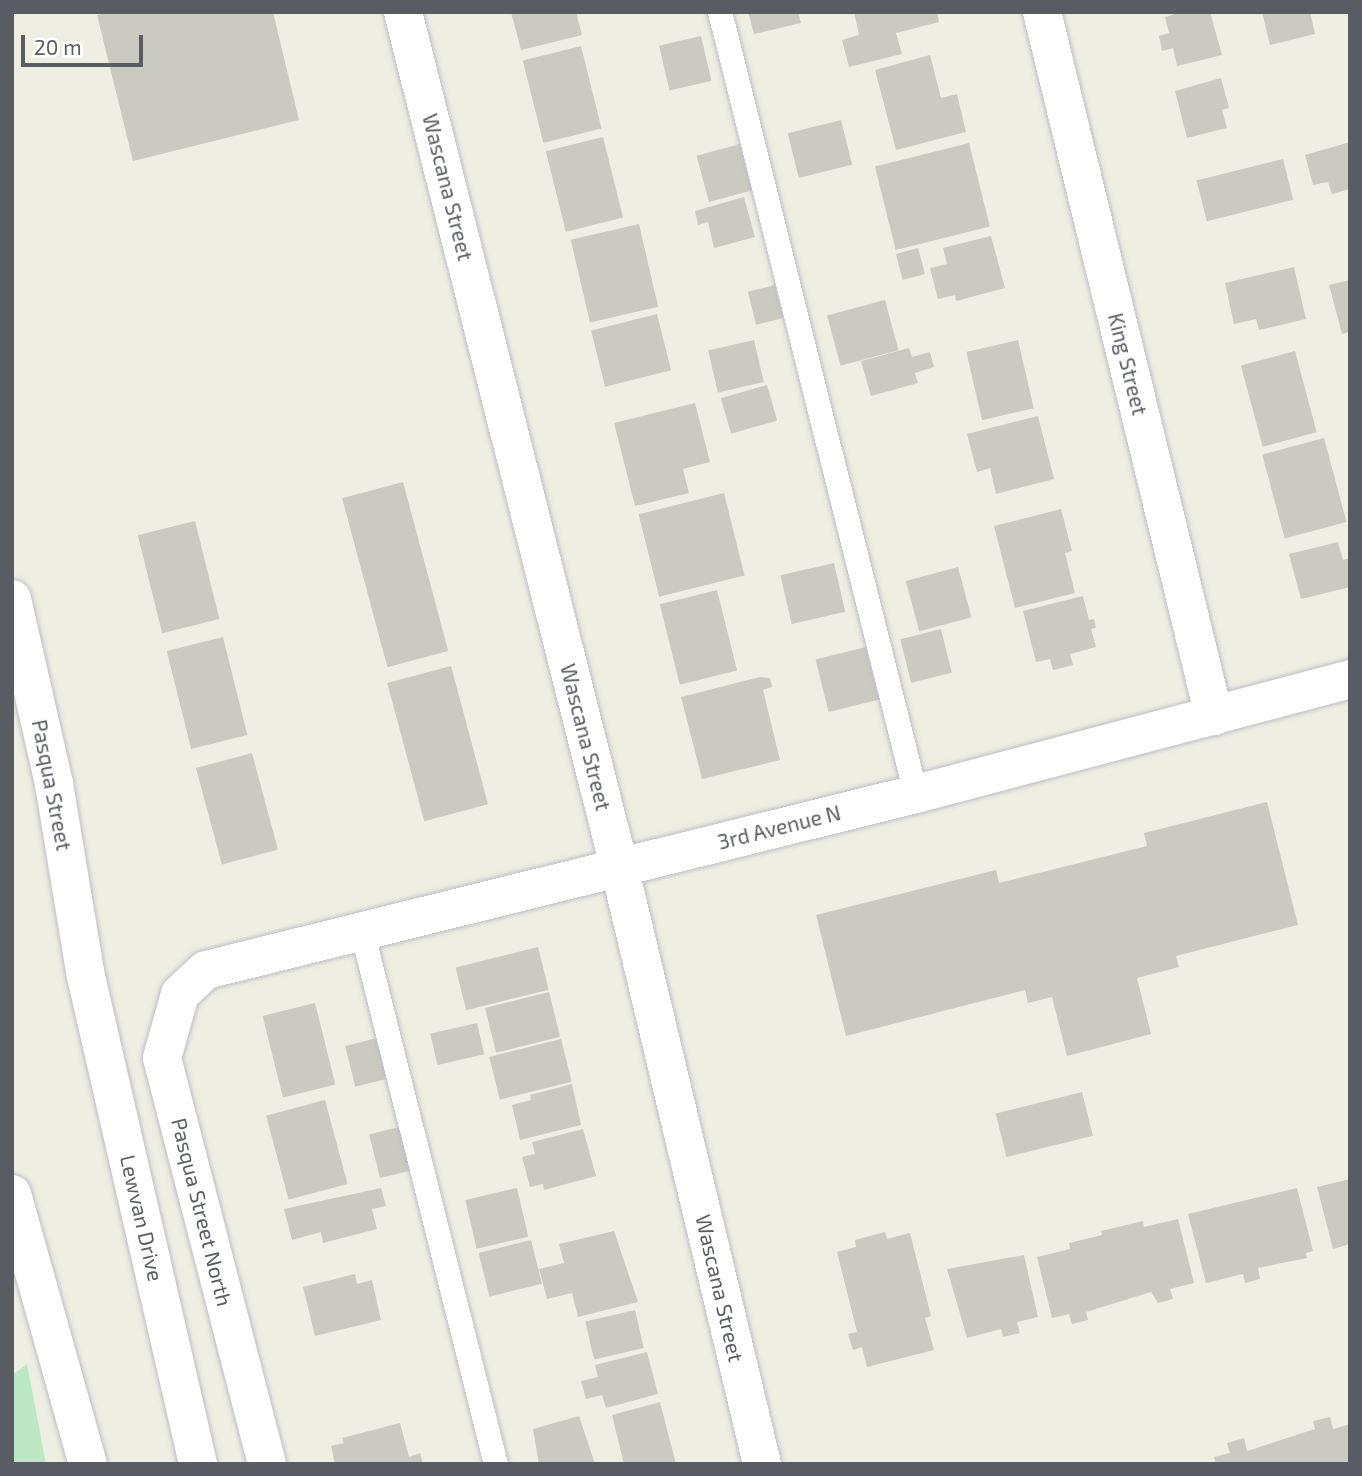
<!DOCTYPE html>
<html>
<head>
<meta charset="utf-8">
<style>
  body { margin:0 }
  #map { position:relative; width:1362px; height:1476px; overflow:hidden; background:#eeeee2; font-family:"Exo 2",sans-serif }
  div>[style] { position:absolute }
  .green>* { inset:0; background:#bce8c5 }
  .building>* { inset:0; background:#cbcac1; transform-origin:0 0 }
  .roads { filter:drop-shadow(0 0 2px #bcbec4) drop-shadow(0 0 2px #bcbec4) }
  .service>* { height:24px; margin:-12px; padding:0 12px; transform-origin:12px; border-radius:12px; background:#fff }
  .minor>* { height:38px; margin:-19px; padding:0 19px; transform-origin:19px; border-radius:19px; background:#fff }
  .secondary>* { height:38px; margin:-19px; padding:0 19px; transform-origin:19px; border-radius:19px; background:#fff }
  span { translate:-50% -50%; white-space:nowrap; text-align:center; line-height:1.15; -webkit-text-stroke:5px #fff; paint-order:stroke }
  .street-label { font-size:21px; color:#5a5c64 }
  .frame { position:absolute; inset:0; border:14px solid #5a5c64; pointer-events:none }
  .scale { position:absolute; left:21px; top:35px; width:122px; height:32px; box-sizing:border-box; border:4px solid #5a5c64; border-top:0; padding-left:9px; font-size:21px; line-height:24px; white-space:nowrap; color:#5a5c64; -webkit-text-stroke:5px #fff; paint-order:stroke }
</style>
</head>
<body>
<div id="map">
  <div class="green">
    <i style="clip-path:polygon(27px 1364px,46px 1464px,12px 1464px,12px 1375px)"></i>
  </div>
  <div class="building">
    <i style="clip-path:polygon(110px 12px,273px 12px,299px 120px,133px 161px,97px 15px)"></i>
    <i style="clip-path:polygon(511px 12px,576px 12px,582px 35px,521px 50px)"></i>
    <i style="clip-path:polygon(748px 12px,798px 12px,801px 23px,754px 34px)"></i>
    <i style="clip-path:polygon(854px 12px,937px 12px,939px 22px,896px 33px,902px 54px,849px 67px,842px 40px,859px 35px)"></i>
    <i style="clip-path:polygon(1182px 12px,1210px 12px,1222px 55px,1177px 66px,1173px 48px,1162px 51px,1159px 36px,1169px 33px,1165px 17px)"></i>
    <i style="clip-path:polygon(1262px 12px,1310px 12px,1315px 34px,1270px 45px)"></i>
    <i style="left:701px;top:36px;width:46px;height:43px;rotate:77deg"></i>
    <i style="left:581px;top:46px;width:85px;height:60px;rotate:76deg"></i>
    <i style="clip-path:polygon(930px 55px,941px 98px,957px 94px,966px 132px,896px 150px,875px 70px)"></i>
    <i style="clip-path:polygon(1221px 78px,1229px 108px,1222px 110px,1227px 128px,1187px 138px,1175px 91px)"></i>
    <i style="left:841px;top:120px;width:46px;height:55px;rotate:76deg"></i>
    <i style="left:603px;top:137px;width:83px;height:59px;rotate:76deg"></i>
    <i style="clip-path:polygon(1350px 142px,1350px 189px,1332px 194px,1328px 182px,1313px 185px,1305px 155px)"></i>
    <i style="left:969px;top:143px;width:86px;height:97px;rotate:76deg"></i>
    <i style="left:740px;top:144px;width:48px;height:45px;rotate:75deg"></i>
    <i style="left:1283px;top:159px;width:42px;height:89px;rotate:76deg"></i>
    <i style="clip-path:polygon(744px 197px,755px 237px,714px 248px,708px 222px,698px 225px,695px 211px)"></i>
    <i style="left:639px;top:224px;width:85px;height:70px;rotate:77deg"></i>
    <i style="clip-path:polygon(991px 236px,1005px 288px,956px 301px,955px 295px,938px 299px,930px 268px,947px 264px,943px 248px)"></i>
    <i style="left:918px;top:248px;width:27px;height:23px;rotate:75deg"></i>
    <i style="clip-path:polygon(1294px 267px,1306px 319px,1259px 330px,1256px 319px,1234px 324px,1225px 283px)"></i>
    <i style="clip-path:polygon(1350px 280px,1350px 332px,1342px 334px,1329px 285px)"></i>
    <i style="left:775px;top:285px;width:34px;height:28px;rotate:76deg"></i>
    <i style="left:885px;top:300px;width:52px;height:60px;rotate:75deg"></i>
    <i style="left:657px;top:314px;width:58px;height:68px;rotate:76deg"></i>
    <i style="left:754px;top:340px;width:43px;height:47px;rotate:77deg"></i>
    <i style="left:1018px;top:340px;width:70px;height:53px;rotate:77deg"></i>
    <i style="clip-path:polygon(909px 348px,912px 357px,930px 352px,934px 367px,915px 373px,918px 383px,871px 396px,861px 361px)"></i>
    <i style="left:1295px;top:351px;width:84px;height:56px;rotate:75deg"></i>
    <i style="left:767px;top:385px;width:37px;height:48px;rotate:74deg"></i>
    <i style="clip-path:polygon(695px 403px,710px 462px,683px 469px,689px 493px,635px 506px,614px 423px)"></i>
    <i style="clip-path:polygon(1038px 416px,1054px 479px,996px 494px,990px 468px,977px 472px,967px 434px)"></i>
    <i style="left:1324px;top:438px;width:87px;height:64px;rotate:75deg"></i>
    <i style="left:403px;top:482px;width:175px;height:63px;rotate:75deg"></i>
    <i style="left:724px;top:493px;width:85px;height:88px;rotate:76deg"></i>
    <i style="clip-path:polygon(1061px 509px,1072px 551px,1065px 553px,1075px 593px,1015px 608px,994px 526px)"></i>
    <i style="left:195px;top:521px;width:101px;height:59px;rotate:76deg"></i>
    <i style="clip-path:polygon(1338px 542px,1343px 560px,1350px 558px,1350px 587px,1301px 599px,1289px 554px)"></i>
    <i style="left:834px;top:563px;width:50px;height:55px;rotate:77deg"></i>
    <i style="left:958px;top:567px;width:52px;height:54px;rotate:75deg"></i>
    <i style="left:717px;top:590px;width:83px;height:59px;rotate:76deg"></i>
    <i style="clip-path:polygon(1083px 596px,1089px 620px,1094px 619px,1096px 628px,1091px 629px,1096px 647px,1070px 654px,1073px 665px,1053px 670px,1050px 659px,1036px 662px,1023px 611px)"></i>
    <i style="left:941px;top:629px;width:45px;height:42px;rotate:76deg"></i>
    <i style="left:223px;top:637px;width:101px;height:58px;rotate:76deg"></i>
    <i style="left:866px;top:647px;width:54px;height:52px;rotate:76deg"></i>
    <i style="left:451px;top:666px;width:143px;height:66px;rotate:75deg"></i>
    <i style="clip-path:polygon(760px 677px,770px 678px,772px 687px,763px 690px,780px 760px,702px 779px,681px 697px)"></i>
    <i style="left:252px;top:753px;width:100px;height:58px;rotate:75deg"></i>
    <i style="clip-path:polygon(1267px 802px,1298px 925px,1176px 956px,1179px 967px,1137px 978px,1151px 1034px,1067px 1056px,1052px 997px,1028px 1003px,1025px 990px,846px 1036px,816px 915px,996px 870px,999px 883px,1147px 846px,1144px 833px)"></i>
    <i style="left:538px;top:947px;width:44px;height:85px;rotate:76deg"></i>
    <i style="left:549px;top:992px;width:46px;height:66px;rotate:76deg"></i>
    <i style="left:315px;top:1003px;width:84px;height:54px;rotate:76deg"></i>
    <i style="left:477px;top:1023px;width:32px;height:48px;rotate:77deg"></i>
    <i style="left:385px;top:1036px;width:42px;height:41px;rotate:76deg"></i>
    <i style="left:561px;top:1039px;width:44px;height:74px;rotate:76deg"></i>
    <i style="clip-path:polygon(572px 1084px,581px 1125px,520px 1140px,512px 1105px,531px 1100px,530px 1095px)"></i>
    <i style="left:1082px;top:1092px;width:45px;height:89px;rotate:76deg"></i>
    <i style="left:325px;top:1100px;width:87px;height:61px;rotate:75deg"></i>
    <i style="left:407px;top:1125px;width:45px;height:39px;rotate:76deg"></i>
    <i style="clip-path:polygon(583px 1129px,596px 1176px,544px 1190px,543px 1184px,530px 1187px,522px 1157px,535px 1154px,532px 1142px)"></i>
    <i style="clip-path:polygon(1350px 1179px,1350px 1244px,1333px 1249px,1317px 1187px)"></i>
    <i style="clip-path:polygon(381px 1188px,386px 1206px,372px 1209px,377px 1229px,323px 1243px,321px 1232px,292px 1240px,284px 1209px)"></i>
    <i style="left:517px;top:1188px;width:50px;height:53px;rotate:77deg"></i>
    <i style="clip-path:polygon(1297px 1188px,1313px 1251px,1306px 1253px,1307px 1258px,1258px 1268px,1260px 1279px,1245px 1283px,1243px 1274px,1206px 1283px,1188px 1214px)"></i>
    <i style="clip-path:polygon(1178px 1219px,1194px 1283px,1170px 1289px,1173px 1299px,1158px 1303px,1151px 1292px,1086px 1312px,1088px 1320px,1072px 1324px,1069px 1314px,1052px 1318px,1037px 1257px,1070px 1249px,1069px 1243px,1102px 1235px,1101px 1231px,1143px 1221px,1144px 1227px)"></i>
    <i style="clip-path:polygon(614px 1231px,638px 1302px,578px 1317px,572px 1293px,547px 1299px,539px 1269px,564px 1263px,559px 1244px)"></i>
    <i style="clip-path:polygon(885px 1232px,887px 1239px,910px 1233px,931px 1316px,925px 1318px,934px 1350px,867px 1367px,862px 1347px,853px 1350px,848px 1334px,857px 1332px,837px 1252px,856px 1247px,855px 1240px)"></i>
    <i style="left:531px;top:1240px;width:45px;height:54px;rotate:76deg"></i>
    <i style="clip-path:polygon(1024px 1255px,1038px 1317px,1017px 1322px,1020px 1333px,1003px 1337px,1001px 1329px,967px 1338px,947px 1269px)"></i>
    <i style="clip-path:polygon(355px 1274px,357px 1284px,372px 1280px,381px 1320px,315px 1336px,303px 1287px)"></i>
    <i style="left:635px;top:1310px;width:39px;height:51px;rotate:77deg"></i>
    <i style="clip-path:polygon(647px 1352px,658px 1394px,606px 1408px,602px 1395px,586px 1399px,581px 1381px,598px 1377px,595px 1365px)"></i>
    <i style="clip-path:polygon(660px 1402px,676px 1464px,624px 1464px,612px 1415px)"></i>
    <i style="clip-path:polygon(579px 1416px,595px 1464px,539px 1464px,533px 1429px)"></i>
    <i style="clip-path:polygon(1330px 1417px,1333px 1429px,1350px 1424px,1350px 1464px,1216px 1464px,1214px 1457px,1230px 1453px,1227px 1443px,1244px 1438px,1247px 1451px,1315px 1429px,1313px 1421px)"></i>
    <i style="clip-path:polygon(400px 1423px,409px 1457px,420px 1453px,423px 1464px,335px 1464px,331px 1446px,344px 1443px,342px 1438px)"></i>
  </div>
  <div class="roads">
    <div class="service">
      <i style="left:720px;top:12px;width:806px;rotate:75.93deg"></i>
      <i style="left:363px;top:935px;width:545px;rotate:75.89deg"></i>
    </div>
    <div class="minor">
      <i style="left:403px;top:12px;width:881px;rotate:75.81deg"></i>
      <i style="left:619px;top:866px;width:615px;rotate:76.55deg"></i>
      <i style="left:1042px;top:12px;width:725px;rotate:76.27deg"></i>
      <i style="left:267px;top:1464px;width:419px;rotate:-104.5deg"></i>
      <i style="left:162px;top:1058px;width:66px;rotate:-74.3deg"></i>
      <i style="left:180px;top:994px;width:35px;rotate:-43deg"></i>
      <i style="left:206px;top:970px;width:731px;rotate:-13.92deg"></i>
      <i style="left:916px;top:794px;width:449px;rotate:-14.8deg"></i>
    </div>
    <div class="secondary">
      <i style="left:12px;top:599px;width:190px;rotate:77.2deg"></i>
      <i style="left:54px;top:784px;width:191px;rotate:80.6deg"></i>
      <i style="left:85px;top:972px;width:505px;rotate:77.06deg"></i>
      <i style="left:12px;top:1194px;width:280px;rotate:74.3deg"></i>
    </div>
  </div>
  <div class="street-label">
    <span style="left:448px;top:187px;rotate:76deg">Wascana Street</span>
    <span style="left:1128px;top:364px;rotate:76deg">King Street</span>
    <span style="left:586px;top:737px;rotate:76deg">Wascana Street</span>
    <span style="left:52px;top:785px;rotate:79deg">Pasqua Street</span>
    <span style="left:779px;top:827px;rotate:-14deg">3rd Avenue N</span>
    <span style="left:202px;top:1212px;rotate:76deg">Pasqua Street North</span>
    <span style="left:142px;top:1218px;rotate:77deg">Lewvan Drive</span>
    <span style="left:720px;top:1288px;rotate:77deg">Wascana Street</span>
  </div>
  <div class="frame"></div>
  <div class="scale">20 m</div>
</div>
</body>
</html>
